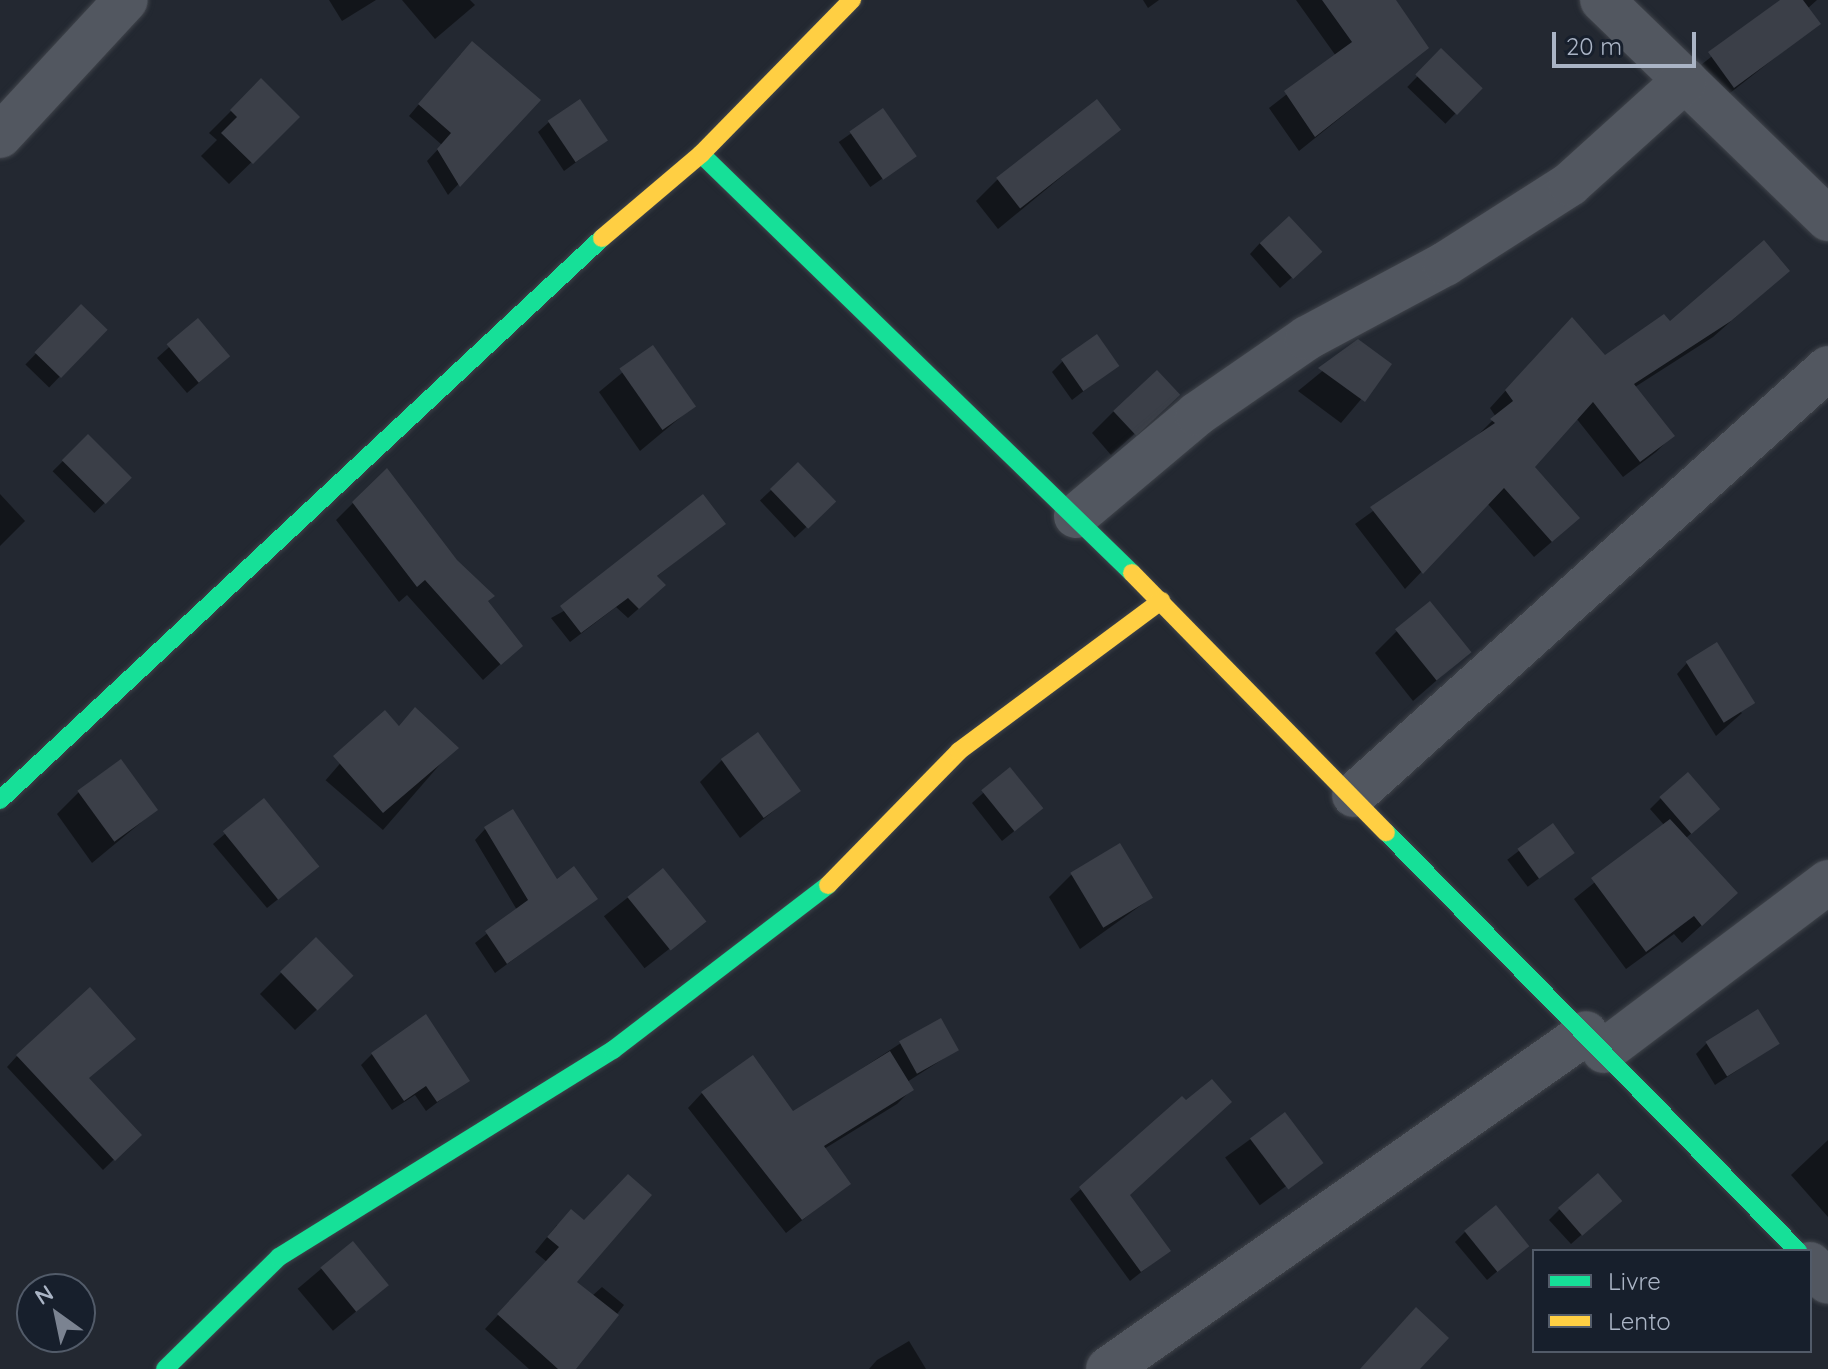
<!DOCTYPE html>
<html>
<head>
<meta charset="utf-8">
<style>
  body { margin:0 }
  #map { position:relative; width:1828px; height:1369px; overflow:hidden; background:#232831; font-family:Quicksand,sans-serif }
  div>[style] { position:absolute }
  .shadow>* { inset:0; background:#0007; transform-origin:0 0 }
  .building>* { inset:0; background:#3b3f48; transform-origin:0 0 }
  .roads { filter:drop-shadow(0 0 2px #3f434a) drop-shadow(0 0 2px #3f434a) }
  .street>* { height:44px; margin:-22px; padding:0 22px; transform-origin:22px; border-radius:22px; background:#525760 }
  .fast>* { height:18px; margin:-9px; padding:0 9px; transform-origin:9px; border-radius:9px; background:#16e098 }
  .slow>* { height:18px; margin:-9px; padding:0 9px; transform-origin:9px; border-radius:9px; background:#ffcf43 }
  span { translate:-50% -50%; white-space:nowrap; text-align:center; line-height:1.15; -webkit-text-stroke:6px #171f2c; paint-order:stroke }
  .legend { position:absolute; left:1532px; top:1249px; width:280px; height:104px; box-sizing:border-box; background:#171f2c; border:2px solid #525b69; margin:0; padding:10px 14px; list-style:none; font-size:24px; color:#aab4c5 }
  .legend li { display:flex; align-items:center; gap:16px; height:40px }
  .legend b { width:40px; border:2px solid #525b69 }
  .north { position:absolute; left:16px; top:1273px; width:80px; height:80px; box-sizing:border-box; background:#171f2c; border:2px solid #525b69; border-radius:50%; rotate:327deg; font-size:22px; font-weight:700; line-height:32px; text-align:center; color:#aab4c5 }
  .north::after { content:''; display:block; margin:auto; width:28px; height:36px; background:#7b8391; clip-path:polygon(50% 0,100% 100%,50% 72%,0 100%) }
  .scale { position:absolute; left:1552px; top:32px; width:144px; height:36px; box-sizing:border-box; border:4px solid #aab4c5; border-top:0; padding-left:10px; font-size:24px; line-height:28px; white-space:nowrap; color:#aab4c5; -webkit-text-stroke:6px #171f2c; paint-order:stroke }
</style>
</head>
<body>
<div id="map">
  <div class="shadow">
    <i style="clip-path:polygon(329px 0,376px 0,342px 21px)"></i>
    <i style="clip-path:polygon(402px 0,470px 0,475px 5px,435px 39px)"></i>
    <i style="clip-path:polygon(1143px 0,1159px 0,1148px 8px)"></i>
    <i style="clip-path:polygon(1296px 0,1394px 0,1427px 48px,1299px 151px,1269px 108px,1336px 56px)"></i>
    <i style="clip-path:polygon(1783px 0,1817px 0,1807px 9px,1818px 24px,1711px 108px,1687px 76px)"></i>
    <i style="left:1442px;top:51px;width:53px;height:50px;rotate:44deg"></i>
    <i style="clip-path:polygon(461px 54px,538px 101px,448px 195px,427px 161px,442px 145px,409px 116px)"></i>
    <i style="clip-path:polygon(261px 81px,298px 117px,229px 184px,201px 156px,217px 140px,209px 133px)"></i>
    <i style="left:883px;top:111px;width:55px;height:54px;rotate:55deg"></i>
    <i style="clip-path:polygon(549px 122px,605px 141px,564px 171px,538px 132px)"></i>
    <i style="clip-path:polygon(1118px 130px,998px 229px,976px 201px,998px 179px)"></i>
    <i style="clip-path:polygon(1260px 243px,1308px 263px,1280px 288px,1250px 254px)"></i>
    <i style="clip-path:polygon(1788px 271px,1713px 337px,1635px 387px,1672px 436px,1656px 452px,1623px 477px,1576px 418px,1532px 467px,1561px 534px,1534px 557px,1487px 503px,1405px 589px,1355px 524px,1476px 437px,1496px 417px,1490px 408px,1556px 335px,1604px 357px)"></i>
    <i style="left:81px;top:307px;width:33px;height:80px;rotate:44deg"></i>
    <i style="clip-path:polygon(198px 321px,217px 367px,187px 393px,157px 358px)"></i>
    <i style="clip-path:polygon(1358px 342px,1390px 365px,1341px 423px,1298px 391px)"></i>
    <i style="clip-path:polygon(652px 348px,694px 406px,640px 451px,599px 392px)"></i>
    <i style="clip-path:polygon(1063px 361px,1116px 366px,1072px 400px,1052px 372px)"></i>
    <i style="clip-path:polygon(1178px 395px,1111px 455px,1092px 433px,1114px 411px)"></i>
    <i style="left:88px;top:436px;width:59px;height:50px;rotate:45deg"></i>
    <i style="left:798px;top:465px;width:51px;height:52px;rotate:47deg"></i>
    <i style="clip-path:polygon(0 494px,25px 521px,0 546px)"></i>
    <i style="clip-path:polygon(353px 503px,486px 601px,520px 646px,483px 680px,407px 595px,399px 602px,336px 520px)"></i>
    <i style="clip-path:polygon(723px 524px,656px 577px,653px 596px,628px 618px,616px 607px,570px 642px,551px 618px)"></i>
    <i style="clip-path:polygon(1397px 631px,1469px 652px,1413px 701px,1375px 653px)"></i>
    <i style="clip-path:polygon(1687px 663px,1742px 713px,1716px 736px,1677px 674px)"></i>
    <i style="left:384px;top:713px;width:76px;height:89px;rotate:41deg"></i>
    <i style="clip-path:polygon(722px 760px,798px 791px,740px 838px,700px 782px)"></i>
    <i style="clip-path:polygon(1009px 770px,1029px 819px,1002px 841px,972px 803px)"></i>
    <i style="clip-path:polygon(79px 792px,156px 810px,92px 863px,57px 814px)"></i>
    <i style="clip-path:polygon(1661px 798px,1707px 819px,1685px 839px,1716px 912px,1682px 943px,1674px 934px,1626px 969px,1574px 899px,1665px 826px,1650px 809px)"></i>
    <i style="clip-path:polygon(264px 801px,307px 876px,267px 908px,213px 844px)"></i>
    <i style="left:1552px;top:826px;width:34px;height:56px;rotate:53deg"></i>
    <i style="clip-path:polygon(485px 829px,556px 882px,595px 899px,495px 973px,475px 943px,517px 910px,475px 840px)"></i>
    <i style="left:663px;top:870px;width:66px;height:75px;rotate:52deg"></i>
    <i style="clip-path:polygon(1071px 875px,1151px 898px,1080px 949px,1049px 897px)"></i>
    <i style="clip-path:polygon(282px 972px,329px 998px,295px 1030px,260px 994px)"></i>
    <i style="clip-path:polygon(901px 1043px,957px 1050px,907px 1082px,912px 1089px,897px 1104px,824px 1149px,848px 1184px,786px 1233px,688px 1108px,702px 1093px,792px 1114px)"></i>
    <i style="clip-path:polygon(1707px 1043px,1777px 1044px,1715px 1085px,1696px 1054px)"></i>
    <i style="clip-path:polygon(372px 1054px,467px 1080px,426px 1111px,415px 1095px,392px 1110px,361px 1065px)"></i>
    <i style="clip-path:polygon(17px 1056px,87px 1079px,139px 1135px,103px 1170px,7px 1067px)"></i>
    <i style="left:1285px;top:1114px;width:59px;height:74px;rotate:54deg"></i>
    <i style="clip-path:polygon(1828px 1140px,1828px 1217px,1791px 1175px)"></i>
    <i style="clip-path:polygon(1081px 1189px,1168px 1251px,1130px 1281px,1070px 1199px)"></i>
    <i style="clip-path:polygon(1560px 1209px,1608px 1211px,1571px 1244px,1549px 1220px)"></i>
    <i style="clip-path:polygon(557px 1225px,575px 1282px,592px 1296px,602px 1287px,624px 1305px,574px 1369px,529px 1369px,485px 1329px,547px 1262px,535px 1252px)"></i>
    <i style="clip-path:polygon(1466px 1231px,1527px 1246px,1487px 1280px,1455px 1242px)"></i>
    <i style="left:352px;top:1243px;width:55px;height:71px;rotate:50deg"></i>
    <i style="clip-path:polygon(909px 1341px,926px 1369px,869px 1369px,877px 1360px)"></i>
  </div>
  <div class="building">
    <i style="clip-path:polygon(1322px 0,1396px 0,1429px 48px,1315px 137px,1284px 91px,1352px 42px)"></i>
    <i style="clip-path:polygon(1780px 0,1803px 0,1821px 24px,1734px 88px,1708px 52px)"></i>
    <i style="clip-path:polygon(472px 41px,541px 100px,460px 187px,437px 149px,451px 133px,418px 104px)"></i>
    <i style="left:1441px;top:48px;width:58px;height:37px;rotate:44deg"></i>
    <i style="clip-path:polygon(261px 78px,300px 117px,253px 164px,221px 133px,237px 117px,230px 110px)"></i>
    <i style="left:580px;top:99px;width:50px;height:39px;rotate:56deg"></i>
    <i style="left:1097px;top:99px;width:39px;height:128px;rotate:52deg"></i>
    <i style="left:883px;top:108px;width:59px;height:41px;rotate:55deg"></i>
    <i style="left:1289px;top:216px;width:49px;height:40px;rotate:47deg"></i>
    <i style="clip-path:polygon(1764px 240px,1790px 271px,1731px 321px,1634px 384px,1675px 436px,1640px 462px,1593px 402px,1535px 467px,1580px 518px,1552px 542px,1504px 488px,1423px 574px,1370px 507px,1495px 423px,1490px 419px,1513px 401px,1505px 390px,1572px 317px,1605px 355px,1664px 314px,1670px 321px)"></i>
    <i style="left:81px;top:304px;width:37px;height:67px;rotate:44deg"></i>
    <i style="left:198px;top:318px;width:50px;height:41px;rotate:50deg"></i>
    <i style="left:1097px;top:334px;width:39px;height:44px;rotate:55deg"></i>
    <i style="clip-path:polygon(1358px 339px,1392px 364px,1365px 402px,1318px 368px)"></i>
    <i style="left:653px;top:345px;width:75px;height:41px;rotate:55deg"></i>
    <i style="left:1157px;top:370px;width:34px;height:60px;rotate:47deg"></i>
    <i style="left:88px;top:434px;width:62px;height:37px;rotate:45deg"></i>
    <i style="left:798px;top:462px;width:55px;height:39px;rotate:46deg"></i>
    <i style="clip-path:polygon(387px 468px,457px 560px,495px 596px,488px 601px,523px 646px,501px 665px,425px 580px,417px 587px,352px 502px)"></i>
    <i style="clip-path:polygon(703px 494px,726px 524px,657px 576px,666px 585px,639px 609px,628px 598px,581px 633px,560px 606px)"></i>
    <i style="left:1430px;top:601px;width:66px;height:45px;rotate:51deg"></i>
    <i style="left:1717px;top:642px;width:72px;height:37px;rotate:58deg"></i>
    <i style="clip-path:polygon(415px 707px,459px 748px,383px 813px,333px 756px,385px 710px,399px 726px)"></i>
    <i style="left:758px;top:732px;width:73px;height:46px;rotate:54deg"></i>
    <i style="left:121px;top:759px;width:63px;height:54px;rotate:54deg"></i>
    <i style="left:1010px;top:767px;width:53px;height:37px;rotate:51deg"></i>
    <i style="left:1688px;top:772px;width:49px;height:38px;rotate:49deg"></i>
    <i style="left:264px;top:798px;width:88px;height:53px;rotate:51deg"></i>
    <i style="clip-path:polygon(513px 809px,557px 879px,574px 866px,598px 899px,507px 964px,485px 931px,528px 900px,484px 827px)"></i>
    <i style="clip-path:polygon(1670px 819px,1738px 893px,1702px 926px,1694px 916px,1646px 952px,1591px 878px)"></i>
    <i style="left:1553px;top:823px;width:37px;height:44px;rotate:54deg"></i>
    <i style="left:1120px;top:843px;width:64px;height:58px;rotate:59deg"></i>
    <i style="left:663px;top:868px;width:69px;height:46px;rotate:51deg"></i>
    <i style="left:316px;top:937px;width:54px;height:50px;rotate:46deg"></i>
    <i style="clip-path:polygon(90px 987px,136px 1039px,89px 1078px,142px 1135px,115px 1161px,16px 1055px)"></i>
    <i style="left:1758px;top:1009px;width:41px;height:62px;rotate:58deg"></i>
    <i style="clip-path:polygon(426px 1014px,470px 1081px,437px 1102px,426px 1086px,404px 1101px,371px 1053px)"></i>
    <i style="left:941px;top:1018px;width:37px;height:48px;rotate:61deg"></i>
    <i style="clip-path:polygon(890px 1051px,914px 1090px,824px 1146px,851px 1184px,802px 1220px,701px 1092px,753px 1055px,793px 1111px)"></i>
    <i style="clip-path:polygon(1212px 1079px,1232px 1102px,1130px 1195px,1171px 1251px,1141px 1272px,1079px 1187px,1182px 1096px,1186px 1100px)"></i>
    <i style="left:1285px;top:1112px;width:64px;height:44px;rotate:53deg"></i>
    <i style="left:1598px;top:1173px;width:37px;height:53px;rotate:49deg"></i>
    <i style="clip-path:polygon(628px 1174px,652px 1195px,577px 1282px,619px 1315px,576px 1369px,558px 1369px,497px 1314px,559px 1247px,547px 1237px,571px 1209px,584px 1220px)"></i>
    <i style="left:1496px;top:1205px;width:53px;height:41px;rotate:51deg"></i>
    <i style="left:353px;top:1241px;width:57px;height:42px;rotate:51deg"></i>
    <i style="clip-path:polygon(1416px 1307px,1449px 1338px,1420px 1369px,1360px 1369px)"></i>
  </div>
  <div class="roads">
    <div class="street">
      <i style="left:1602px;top:0;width:315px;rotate:44.1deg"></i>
      <i style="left:0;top:136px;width:185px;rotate:-47.2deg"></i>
      <i style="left:1076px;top:516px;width:158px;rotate:-40.1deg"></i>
      <i style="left:1197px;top:414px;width:134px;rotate:-34.6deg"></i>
      <i style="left:1307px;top:338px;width:157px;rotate:-28.2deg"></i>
      <i style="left:1445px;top:264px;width:148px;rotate:-32.6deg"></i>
      <i style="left:1570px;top:184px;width:155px;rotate:-42.1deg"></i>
      <i style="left:1354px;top:795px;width:638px;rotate:-42.01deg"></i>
      <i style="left:1604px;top:1051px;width:281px;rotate:-37deg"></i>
      <i style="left:1810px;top:1264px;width:25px;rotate:45deg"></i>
      <i style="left:1108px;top:1369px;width:584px;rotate:-35.1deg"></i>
    </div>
    <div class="fast">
      <i style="left:701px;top:154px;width:601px;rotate:44.19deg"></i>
      <i style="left:0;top:800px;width:824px;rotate:-43.03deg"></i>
      <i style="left:1386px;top:832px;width:588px;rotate:45.48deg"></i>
      <i style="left:165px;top:1369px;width:160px;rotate:-44.5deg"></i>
      <i style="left:279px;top:1257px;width:393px;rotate:-31.8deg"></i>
      <i style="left:613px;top:1050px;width:271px;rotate:-37.5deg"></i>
    </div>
    <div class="slow">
      <i style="left:602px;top:238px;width:130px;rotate:-40.3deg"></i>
      <i style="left:701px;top:154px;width:216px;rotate:-45.6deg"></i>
      <i style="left:1132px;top:573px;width:363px;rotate:45.6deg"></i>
      <i style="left:828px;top:885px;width:187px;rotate:-45.6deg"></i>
      <i style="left:959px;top:751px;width:252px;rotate:-36.6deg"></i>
    </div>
  </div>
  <ul class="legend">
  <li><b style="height:10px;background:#16e098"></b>Livre</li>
  <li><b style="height:10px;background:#ffcf43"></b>Lento</li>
  </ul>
  <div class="north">N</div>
  <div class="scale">20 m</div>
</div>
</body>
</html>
